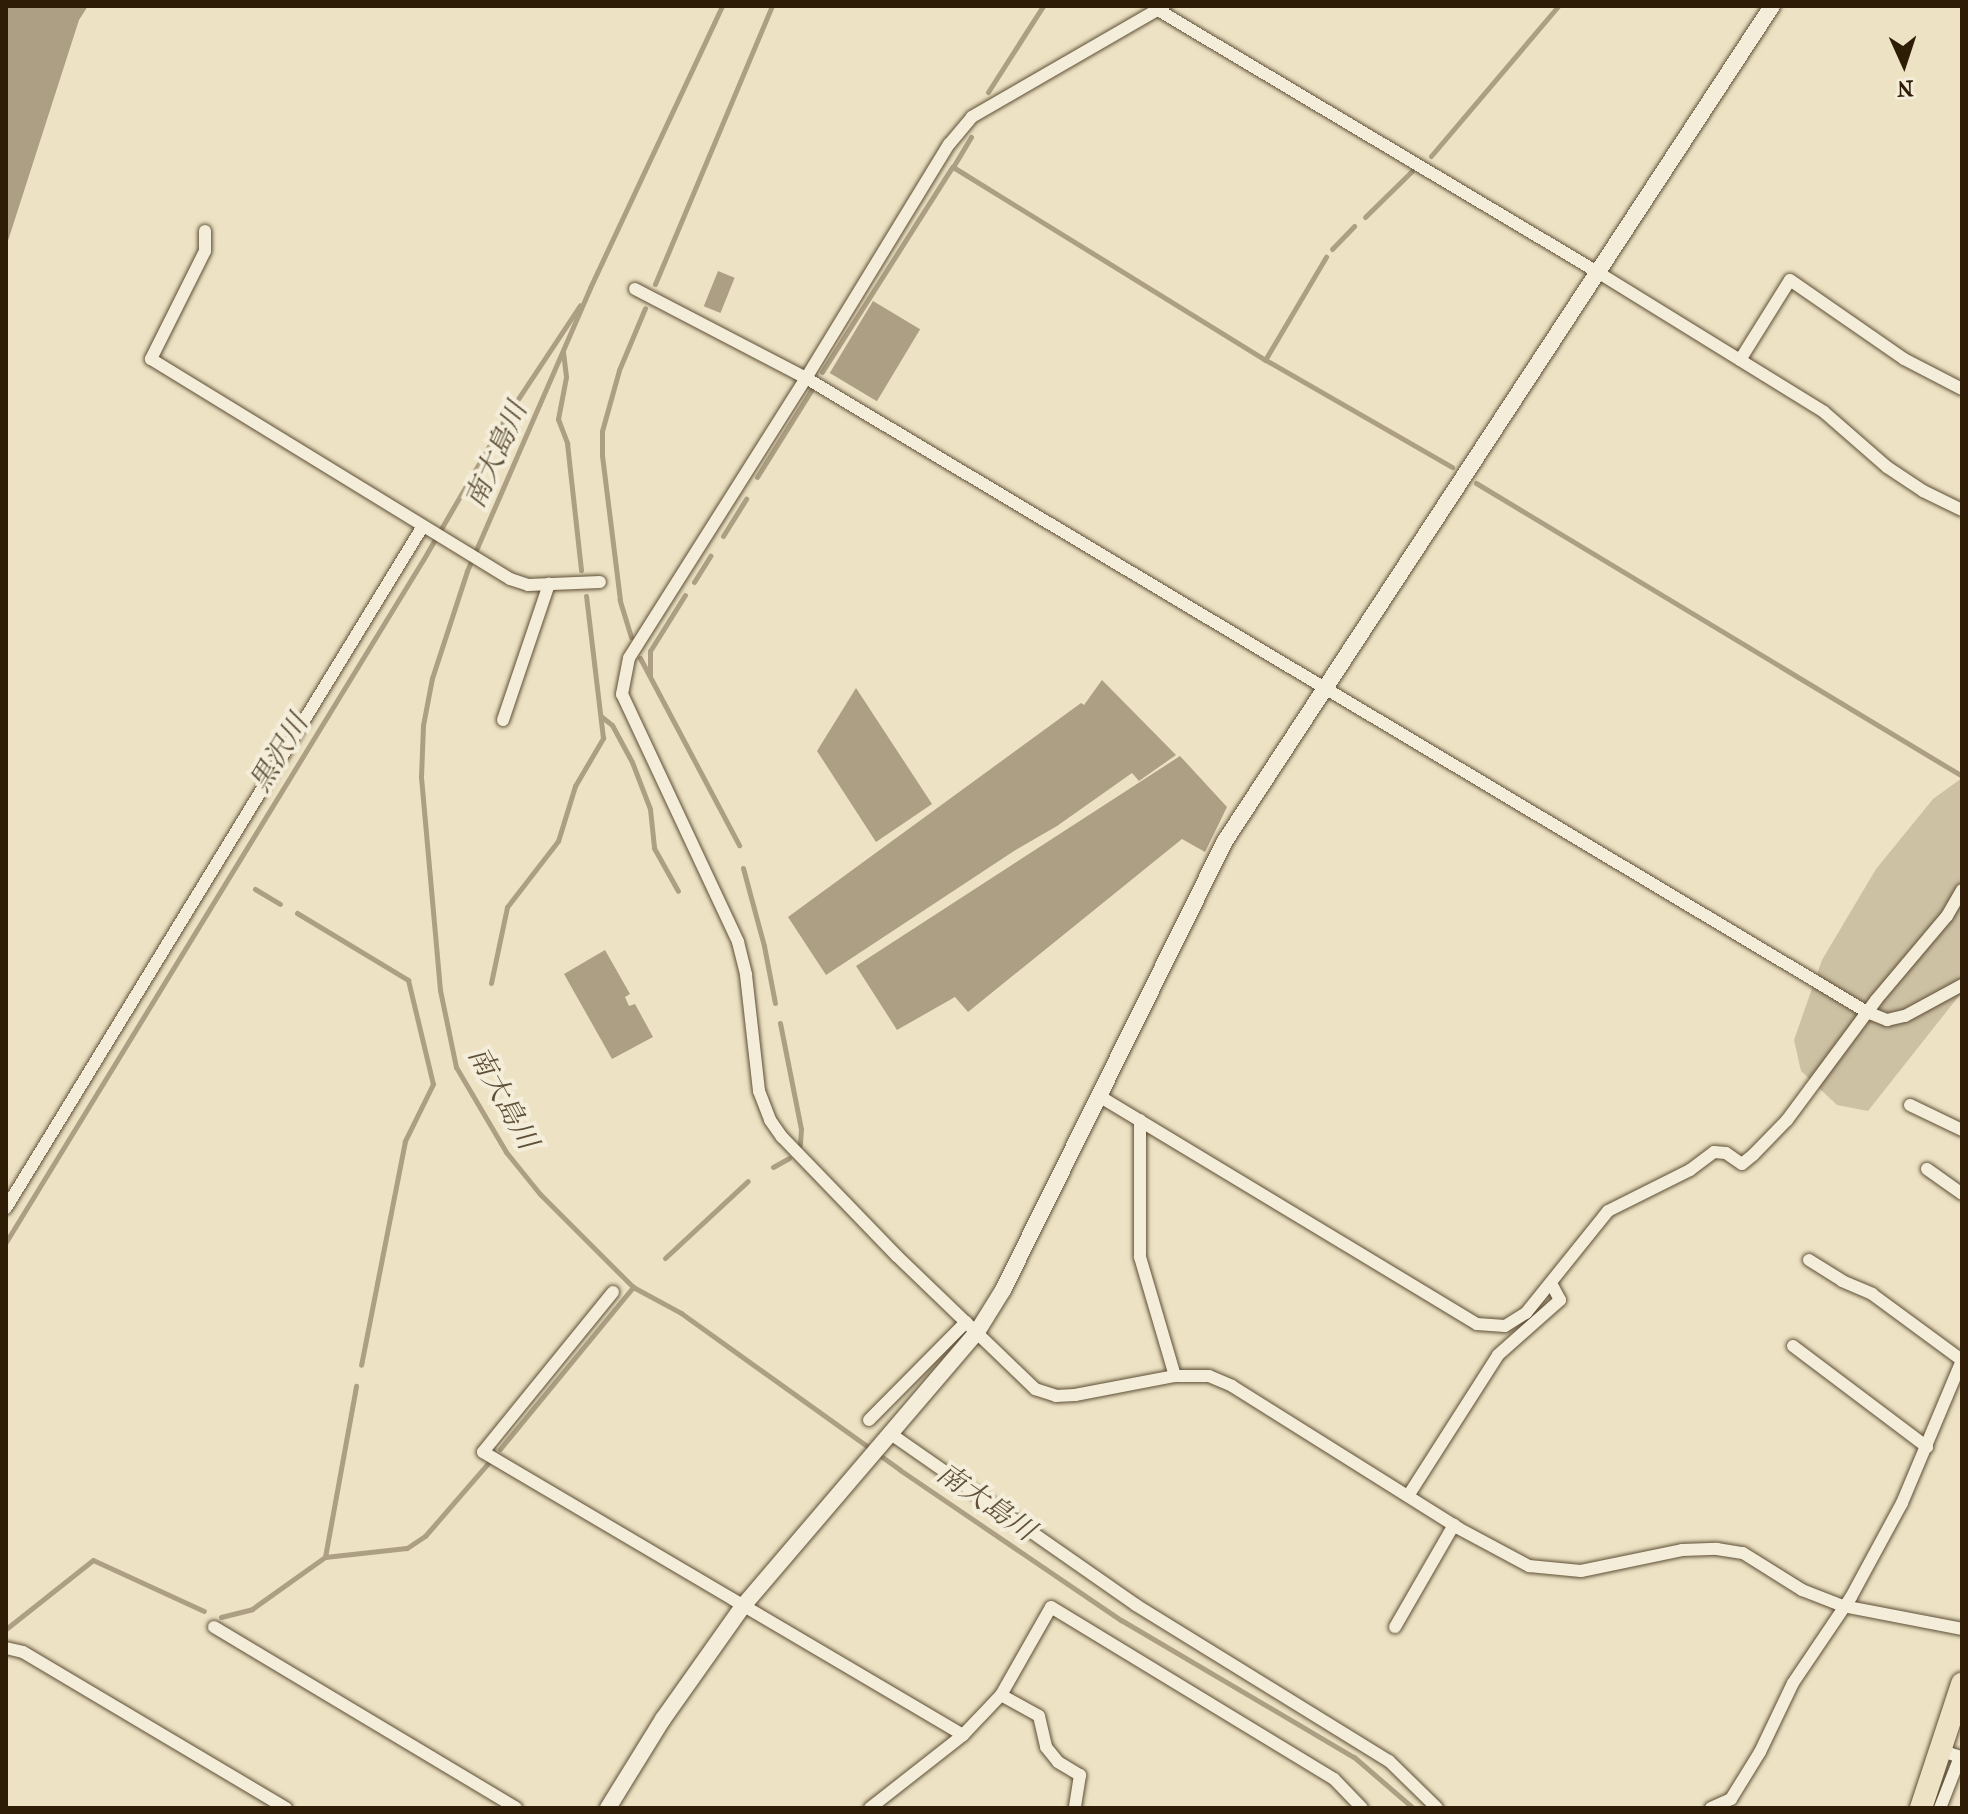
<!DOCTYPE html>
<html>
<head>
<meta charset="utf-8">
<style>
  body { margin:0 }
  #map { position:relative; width:1968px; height:1814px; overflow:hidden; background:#ede3c4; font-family:"IM FELL French Canon","Noto Serif JP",serif }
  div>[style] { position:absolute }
  .green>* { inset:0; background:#cdc1a4 }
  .water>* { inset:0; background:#ac9f83; transform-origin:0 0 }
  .stream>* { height:5px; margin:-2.5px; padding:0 2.5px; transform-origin:2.5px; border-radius:2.5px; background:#ac9f83 }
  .roads { filter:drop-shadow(0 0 2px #5e4e36) drop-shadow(0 0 2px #5e4e36) }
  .street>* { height:12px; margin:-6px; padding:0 6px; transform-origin:6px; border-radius:6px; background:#f3edd9 }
  .secondary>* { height:16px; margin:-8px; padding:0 8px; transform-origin:8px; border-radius:8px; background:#f3edd9 }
  .highway>* { height:22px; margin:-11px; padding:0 11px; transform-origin:11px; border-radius:11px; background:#ede3c4 }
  span { translate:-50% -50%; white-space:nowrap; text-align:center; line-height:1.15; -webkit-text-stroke:8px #f3edd9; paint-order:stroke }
  .water-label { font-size:28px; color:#605038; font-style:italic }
  .frame { position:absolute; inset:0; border:8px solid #2e1c06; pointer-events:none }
  .north { position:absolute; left:1864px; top:24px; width:80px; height:80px; -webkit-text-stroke:6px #f3edd9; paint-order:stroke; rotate:177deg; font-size:22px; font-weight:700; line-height:32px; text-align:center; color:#2e1c06 }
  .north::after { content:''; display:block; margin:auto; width:28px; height:36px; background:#2e1c06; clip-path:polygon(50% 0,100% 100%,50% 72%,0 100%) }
</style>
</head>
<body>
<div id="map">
  <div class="green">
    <i style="clip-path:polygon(1962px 778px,1962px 992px,1868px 1111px,1837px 1105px,1801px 1071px,1794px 1040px,1822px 960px,1876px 869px,1933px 799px)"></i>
  </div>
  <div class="water">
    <i style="clip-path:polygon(6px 6px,88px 6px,79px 20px,6px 247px)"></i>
    <i style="left:718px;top:271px;width:18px;height:38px;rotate:22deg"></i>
    <i style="left:873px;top:301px;width:55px;height:84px;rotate:31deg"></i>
    <i style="clip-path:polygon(1102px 680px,1176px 755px,1139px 781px,1132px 773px,1057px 826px,1014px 851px,826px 975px,788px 917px,1081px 703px,1084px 705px)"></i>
    <i style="clip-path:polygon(856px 688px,932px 804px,876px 842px,817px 751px)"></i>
    <i style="clip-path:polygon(1180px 756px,1227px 807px,1205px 852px,1182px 839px,968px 1012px,955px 997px,897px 1030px,856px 966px)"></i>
    <i style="clip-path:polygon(605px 950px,630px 994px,625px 997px,629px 1006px,635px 1004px,653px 1037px,612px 1059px,564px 974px)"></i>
  </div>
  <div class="stream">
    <i style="left:722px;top:6px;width:311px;rotate:115.1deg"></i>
    <i style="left:590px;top:288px;width:309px;rotate:113.5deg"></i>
    <i style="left:467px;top:571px;width:113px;rotate:108.1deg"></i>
    <i style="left:432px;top:678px;width:48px;rotate:100.8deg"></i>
    <i style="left:423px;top:725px;width:52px;rotate:92.2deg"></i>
    <i style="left:421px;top:777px;width:214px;rotate:84.9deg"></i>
    <i style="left:440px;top:990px;width:79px;rotate:78.3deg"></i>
    <i style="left:456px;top:1067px;width:99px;rotate:59.5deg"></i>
    <i style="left:506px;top:1152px;width:54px;rotate:51deg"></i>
    <i style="left:540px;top:1194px;width:132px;rotate:45deg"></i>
    <i style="left:633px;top:1287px;width:55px;rotate:28.4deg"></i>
    <i style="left:681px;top:1313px;width:269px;rotate:35.6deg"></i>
    <i style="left:900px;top:1470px;width:267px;rotate:34.2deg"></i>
    <i style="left:1121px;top:1620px;width:270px;rotate:30.5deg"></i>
    <i style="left:1354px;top:1757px;width:78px;rotate:40.8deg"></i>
    <i style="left:988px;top:92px;width:102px;rotate:-57.4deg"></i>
    <i style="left:971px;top:137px;width:35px;rotate:121deg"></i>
    <i style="left:953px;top:167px;width:365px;rotate:31.7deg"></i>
    <i style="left:1264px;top:359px;width:217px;rotate:29.9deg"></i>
    <i style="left:1431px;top:156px;width:197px;rotate:-49.7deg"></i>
    <i style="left:1365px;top:217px;width:66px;rotate:-44.4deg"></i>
    <i style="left:1332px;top:249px;width:32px;rotate:-46deg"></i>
    <i style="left:655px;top:284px;width:302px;rotate:-67.2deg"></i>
    <i style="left:563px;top:352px;width:25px;rotate:83deg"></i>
    <i style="left:566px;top:377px;width:43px;rotate:100.8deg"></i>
    <i style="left:558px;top:419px;width:26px;rotate:69deg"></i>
    <i style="left:567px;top:443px;width:128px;rotate:83.7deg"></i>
    <i style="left:1265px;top:360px;width:120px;rotate:-59.4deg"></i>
    <i style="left:822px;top:372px;width:243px;rotate:-57.6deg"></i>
    <i style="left:757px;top:477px;width:104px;rotate:-58deg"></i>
    <i style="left:1476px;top:483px;width:567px;rotate:31.08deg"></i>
    <i style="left:723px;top:536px;width:44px;rotate:-58.1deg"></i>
    <i style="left:694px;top:582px;width:31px;rotate:-58deg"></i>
    <i style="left:631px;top:637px;width:39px;rotate:-107deg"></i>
    <i style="left:620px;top:600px;width:146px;rotate:-97.1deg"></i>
    <i style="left:602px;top:455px;width:24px;rotate:-90deg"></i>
    <i style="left:602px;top:431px;width:63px;rotate:-74.4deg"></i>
    <i style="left:619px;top:370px;width:67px;rotate:-67.2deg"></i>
    <i style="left:640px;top:658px;width:212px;rotate:62.1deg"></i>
    <i style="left:650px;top:675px;width:24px;rotate:-90deg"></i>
    <i style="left:650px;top:651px;width:66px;rotate:-58deg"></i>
    <i style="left:602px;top:717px;width:13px;rotate:39deg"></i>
    <i style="left:612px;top:725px;width:42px;rotate:61.6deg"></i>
    <i style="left:632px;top:762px;width:50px;rotate:69deg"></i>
    <i style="left:650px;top:809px;width:39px;rotate:84deg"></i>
    <i style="left:654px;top:848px;width:49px;rotate:60.8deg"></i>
    <i style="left:743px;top:868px;width:81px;rotate:74.9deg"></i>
    <i style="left:764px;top:946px;width:58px;rotate:79.1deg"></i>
    <i style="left:255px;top:889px;width:29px;rotate:31deg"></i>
    <i style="left:297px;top:913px;width:130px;rotate:31.1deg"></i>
    <i style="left:408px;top:980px;width:107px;rotate:76.5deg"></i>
    <i style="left:433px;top:1084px;width:64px;rotate:116.2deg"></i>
    <i style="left:405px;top:1141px;width:228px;rotate:101.1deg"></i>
    <i style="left:491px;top:983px;width:78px;rotate:-78.1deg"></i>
    <i style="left:507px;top:907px;width:83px;rotate:-52.3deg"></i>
    <i style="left:558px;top:841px;width:58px;rotate:-72.8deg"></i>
    <i style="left:575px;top:786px;width:56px;rotate:-59.7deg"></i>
    <i style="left:603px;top:738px;width:143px;rotate:-96.8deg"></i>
    <i style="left:780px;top:1023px;width:108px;rotate:78.8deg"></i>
    <i style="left:801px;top:1129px;width:16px;rotate:94deg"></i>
    <i style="left:773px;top:1167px;width:18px;rotate:-29deg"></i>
    <i style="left:6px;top:1242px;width:799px;rotate:-58.56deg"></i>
    <i style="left:423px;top:560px;width:165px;rotate:-59.9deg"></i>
    <i style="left:506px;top:417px;width:134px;rotate:-56.5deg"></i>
    <i style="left:665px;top:1258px;width:113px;rotate:-42.9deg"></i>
    <i style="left:500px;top:1449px;width:210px;rotate:-50.6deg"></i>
    <i style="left:325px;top:1557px;width:174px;rotate:-79.7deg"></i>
    <i style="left:221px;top:1617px;width:32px;rotate:-14deg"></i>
    <i style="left:252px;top:1609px;width:90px;rotate:-35.5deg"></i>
    <i style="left:325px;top:1557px;width:82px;rotate:-6.3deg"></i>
    <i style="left:407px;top:1548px;width:22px;rotate:-34deg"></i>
    <i style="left:425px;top:1536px;width:98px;rotate:-49.1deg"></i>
    <i style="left:6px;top:1629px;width:111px;rotate:-38.4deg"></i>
    <i style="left:93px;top:1560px;width:122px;rotate:24.7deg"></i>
  </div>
  <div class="roads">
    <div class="street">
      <i style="left:1164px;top:6px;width:222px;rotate:150deg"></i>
      <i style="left:972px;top:117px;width:35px;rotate:130deg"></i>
      <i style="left:949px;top:144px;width:274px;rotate:121.4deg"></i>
      <i style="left:806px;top:378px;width:331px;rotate:122.3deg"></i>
      <i style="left:629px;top:658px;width:37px;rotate:101deg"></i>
      <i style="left:622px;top:694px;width:274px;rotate:64.9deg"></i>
      <i style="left:738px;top:942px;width:34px;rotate:76deg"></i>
      <i style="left:746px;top:975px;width:117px;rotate:83.6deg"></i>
      <i style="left:759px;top:1091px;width:31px;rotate:69deg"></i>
      <i style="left:770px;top:1120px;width:21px;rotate:55deg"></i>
      <i style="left:782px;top:1137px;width:165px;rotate:46deg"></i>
      <i style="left:897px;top:1256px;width:192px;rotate:43.9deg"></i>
      <i style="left:1035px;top:1389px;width:22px;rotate:18deg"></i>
      <i style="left:1056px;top:1396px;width:19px;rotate:-3deg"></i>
      <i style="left:1075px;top:1395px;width:102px;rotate:-10.8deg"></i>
      <i style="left:1175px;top:1376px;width:34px"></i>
      <i style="left:1209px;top:1376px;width:25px;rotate:23deg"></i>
      <i style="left:1232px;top:1386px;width:267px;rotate:32.1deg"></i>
      <i style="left:1458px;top:1528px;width:81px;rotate:28.2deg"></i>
      <i style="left:1529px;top:1566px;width:52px;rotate:5.5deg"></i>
      <i style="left:1581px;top:1571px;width:103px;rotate:-11.7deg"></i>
      <i style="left:1682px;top:1550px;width:35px;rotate:-2deg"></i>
      <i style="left:1717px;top:1549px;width:26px;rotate:9deg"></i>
      <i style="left:1743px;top:1553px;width:70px;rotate:32.1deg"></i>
      <i style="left:1802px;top:1590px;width:44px;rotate:21.3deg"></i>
      <i style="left:1843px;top:1606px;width:121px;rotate:10.9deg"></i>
      <i style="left:1158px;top:10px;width:513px;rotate:30.81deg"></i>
      <i style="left:1599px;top:273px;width:264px;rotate:31.7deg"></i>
      <i style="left:1824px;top:412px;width:84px;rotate:41.1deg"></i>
      <i style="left:1887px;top:467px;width:43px;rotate:33.7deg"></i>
      <i style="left:1923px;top:491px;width:43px;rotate:26deg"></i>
      <i style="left:205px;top:231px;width:20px;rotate:90deg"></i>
      <i style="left:205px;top:251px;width:121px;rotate:116.6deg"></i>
      <i style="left:151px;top:359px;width:421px;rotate:31.5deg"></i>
      <i style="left:510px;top:579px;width:19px;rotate:18deg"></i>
      <i style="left:528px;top:585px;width:72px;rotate:-2.4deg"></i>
      <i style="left:635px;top:289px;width:193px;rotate:27.5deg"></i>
      <i style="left:806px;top:378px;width:1236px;rotate:30.86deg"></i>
      <i style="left:1867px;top:1012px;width:22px;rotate:22deg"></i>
      <i style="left:1887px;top:1020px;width:18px;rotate:-13deg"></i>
      <i style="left:1905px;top:1016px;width:65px;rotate:-28.5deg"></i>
      <i style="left:1740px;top:360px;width:94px;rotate:-58deg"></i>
      <i style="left:1790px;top:280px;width:139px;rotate:34.7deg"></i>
      <i style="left:1904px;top:359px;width:65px;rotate:27.3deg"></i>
      <i style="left:503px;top:720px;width:144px;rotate:-71.3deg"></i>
      <i style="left:1099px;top:1096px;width:441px;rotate:31.1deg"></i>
      <i style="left:1477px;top:1324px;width:28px;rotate:4deg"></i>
      <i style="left:1505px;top:1326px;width:25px;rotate:-32deg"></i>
      <i style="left:1526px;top:1313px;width:131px;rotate:-51.2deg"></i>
      <i style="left:1608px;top:1211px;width:92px;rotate:-26.6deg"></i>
      <i style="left:1690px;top:1170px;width:30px;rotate:-37deg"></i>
      <i style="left:1714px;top:1152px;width:12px;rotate:5deg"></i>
      <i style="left:1726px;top:1153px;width:19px;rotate:35deg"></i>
      <i style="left:1742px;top:1164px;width:14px;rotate:-39deg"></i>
      <i style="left:1753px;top:1155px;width:49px;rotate:-45.8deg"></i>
      <i style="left:1787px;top:1120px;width:149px;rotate:-53.4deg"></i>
      <i style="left:1876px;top:1000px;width:110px;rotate:-49.8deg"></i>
      <i style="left:1947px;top:916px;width:30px;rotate:-60deg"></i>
      <i style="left:1910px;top:1105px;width:58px;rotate:25.7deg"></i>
      <i style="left:1140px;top:1120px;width:137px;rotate:90deg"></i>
      <i style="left:1140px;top:1257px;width:124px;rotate:73.6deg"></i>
      <i style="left:1927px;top:1169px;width:43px;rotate:35.5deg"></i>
      <i style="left:6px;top:1208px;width:799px;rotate:-58.56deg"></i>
      <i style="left:1809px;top:1260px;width:39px;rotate:32deg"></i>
      <i style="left:1842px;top:1281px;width:33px;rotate:23deg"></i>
      <i style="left:1872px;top:1294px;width:112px;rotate:36.3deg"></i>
      <i style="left:613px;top:1292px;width:206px;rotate:129.1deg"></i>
      <i style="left:483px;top:1452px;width:557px;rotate:30.52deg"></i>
      <i style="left:963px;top:1735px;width:55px;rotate:-46.5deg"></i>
      <i style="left:1001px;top:1695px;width:101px;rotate:-60.4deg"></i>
      <i style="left:1051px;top:1607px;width:331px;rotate:31.3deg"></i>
      <i style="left:1334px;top:1779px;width:40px;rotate:46deg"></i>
      <i style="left:1793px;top:1346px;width:168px;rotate:37deg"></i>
      <i style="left:869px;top:1420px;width:138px;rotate:-45.3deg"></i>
      <i style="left:891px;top:1434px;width:299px;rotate:34.9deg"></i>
      <i style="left:1136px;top:1605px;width:297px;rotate:31.7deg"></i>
      <i style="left:1389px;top:1761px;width:67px;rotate:44.4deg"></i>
      <i style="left:1408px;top:1496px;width:167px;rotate:-57.4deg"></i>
      <i style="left:1498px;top:1355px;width:83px;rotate:-41.6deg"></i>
      <i style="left:1560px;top:1300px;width:19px;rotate:-118deg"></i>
      <i style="left:214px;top:1627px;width:352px;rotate:30.9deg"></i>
      <i style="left:1395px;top:1627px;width:118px;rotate:-60deg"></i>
      <i style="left:6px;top:1648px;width:17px;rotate:13deg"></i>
      <i style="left:23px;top:1652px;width:306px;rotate:30.7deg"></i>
      <i style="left:1001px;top:1695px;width:43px;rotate:28.9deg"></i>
      <i style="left:1039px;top:1716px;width:32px;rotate:77deg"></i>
      <i style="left:1046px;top:1747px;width:19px;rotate:51deg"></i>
      <i style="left:1058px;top:1762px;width:26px;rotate:31deg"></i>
      <i style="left:1080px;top:1775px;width:33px;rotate:99deg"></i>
      <i style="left:1939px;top:1750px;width:22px;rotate:18deg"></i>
      <i style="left:1960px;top:1757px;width:55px;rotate:111.4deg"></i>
      <i style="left:870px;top:1808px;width:118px;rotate:-38.1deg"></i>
      <i style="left:1711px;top:1808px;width:22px;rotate:-24deg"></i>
      <i style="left:1731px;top:1799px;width:55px;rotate:-58.3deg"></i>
      <i style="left:1760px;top:1752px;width:76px;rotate:-64.4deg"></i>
      <i style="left:1793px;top:1683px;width:104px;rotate:-56deg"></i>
      <i style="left:1851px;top:1597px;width:107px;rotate:-61.5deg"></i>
      <i style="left:1902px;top:1503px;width:155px;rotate:-67.2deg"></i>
    </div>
    <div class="secondary">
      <i style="left:608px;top:1808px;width:105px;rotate:-58.3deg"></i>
      <i style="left:663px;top:1719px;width:138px;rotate:-54.7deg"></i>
      <i style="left:743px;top:1606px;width:360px;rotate:-49.5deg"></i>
      <i style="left:977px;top:1332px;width:49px;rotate:-58.2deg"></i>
      <i style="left:1003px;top:1290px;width:501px;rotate:-63.69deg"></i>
      <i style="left:1225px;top:841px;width:998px;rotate:-56.77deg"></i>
    </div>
    <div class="highway">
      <i style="left:1921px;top:1808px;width:131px;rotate:-71.7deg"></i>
    </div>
  </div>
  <div class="water-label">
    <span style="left:496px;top:455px;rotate:-66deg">南大島川</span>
    <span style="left:279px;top:753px;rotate:-59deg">黒沢川</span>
    <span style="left:503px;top:1098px;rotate:61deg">南大島川</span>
    <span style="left:986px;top:1502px;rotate:35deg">南大島川</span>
  </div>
  <div class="frame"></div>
  <div class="north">N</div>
</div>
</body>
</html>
